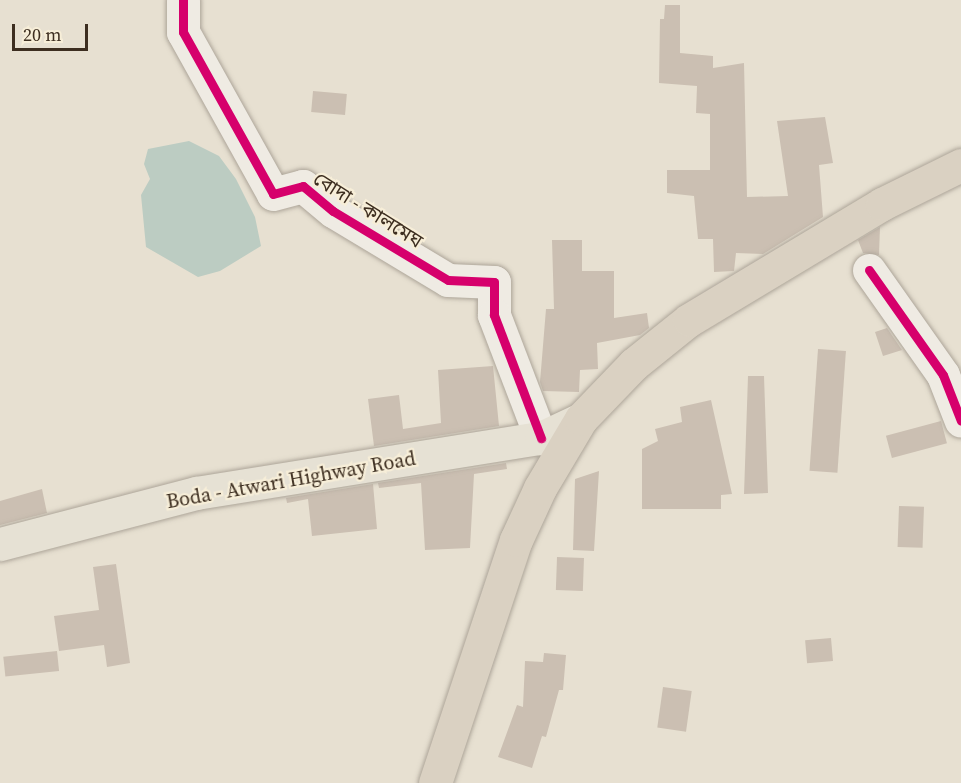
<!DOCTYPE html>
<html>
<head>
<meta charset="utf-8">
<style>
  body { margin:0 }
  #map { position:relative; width:961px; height:783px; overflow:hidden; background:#e7e0d1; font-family:"Source Serif 4","Noto Sans Bengali",serif }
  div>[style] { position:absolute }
  .water>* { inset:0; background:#bcccc2 }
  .building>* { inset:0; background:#cbbfb2; transform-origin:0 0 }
  .roads { filter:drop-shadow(0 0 2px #ada599) drop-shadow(0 0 2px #ada599) }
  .minor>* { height:33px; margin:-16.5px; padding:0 16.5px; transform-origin:16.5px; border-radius:16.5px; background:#efebe3 }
  .major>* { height:33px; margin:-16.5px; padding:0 16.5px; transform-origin:16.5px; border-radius:16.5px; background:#e6e1d4 }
  .highway>* { height:33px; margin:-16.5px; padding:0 16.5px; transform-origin:16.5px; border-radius:16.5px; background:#dad1c2 }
  .cycleway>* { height:9px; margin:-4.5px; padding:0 4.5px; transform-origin:4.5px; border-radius:4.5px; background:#d6006c }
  span { translate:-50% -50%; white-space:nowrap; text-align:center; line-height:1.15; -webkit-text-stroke:4.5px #f7eed8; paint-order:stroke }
  .street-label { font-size:20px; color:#3d2e20 }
  .scale { position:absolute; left:12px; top:24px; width:76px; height:27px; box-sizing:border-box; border:3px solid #3d2e20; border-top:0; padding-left:8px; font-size:18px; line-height:21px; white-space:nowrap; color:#3d2e20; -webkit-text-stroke:4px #f7eed8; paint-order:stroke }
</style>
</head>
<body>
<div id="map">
  <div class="water">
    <i style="clip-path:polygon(189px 141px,219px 156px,236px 179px,255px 217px,261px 246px,220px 271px,198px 277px,146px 247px,141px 195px,150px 179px,144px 164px,148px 149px)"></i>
  </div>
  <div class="building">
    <i style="clip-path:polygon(665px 5px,680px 5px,680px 53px,713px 56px,713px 68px,744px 63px,747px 197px,788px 196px,777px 121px,825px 117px,833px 163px,819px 165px,823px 217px,763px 254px,736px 253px,734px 271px,714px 272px,713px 239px,698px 239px,694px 196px,667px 193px,667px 170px,710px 170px,710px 114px,696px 113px,697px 86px,659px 83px,660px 19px,664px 19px)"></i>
    <i style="left:313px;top:91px;width:34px;height:21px;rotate:5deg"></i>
    <i style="clip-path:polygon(880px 227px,879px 255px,863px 253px,858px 240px)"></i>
    <i style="clip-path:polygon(552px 240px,582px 240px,582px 271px,614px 271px,614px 318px,647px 313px,649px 328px,640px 335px,597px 343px,598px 369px,580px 370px,579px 392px,543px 391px,540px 382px,546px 309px,554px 309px)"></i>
    <i style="clip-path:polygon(887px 328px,902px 350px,883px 356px,875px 332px)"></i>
    <i style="left:818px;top:349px;width:28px;height:122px;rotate:4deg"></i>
    <i style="clip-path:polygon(493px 366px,499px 426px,374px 446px,368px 399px,399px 395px,403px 429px,441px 423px,438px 370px)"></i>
    <i style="clip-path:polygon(748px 376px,764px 376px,768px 493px,744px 494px)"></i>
    <i style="clip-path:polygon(711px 400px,732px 494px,721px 495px,721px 509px,642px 509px,642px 449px,658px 441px,655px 429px,682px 422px,680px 407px)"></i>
    <i style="left:941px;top:421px;width:23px;height:57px;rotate:75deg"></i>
    <i style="clip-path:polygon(506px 463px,507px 469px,474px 474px,470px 548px,425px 550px,421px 483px,379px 488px,378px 483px)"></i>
    <i style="clip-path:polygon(599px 471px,594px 551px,573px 550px,575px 479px)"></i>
    <i style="clip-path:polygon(373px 484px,377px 529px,312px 536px,308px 499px,287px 503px,286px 498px)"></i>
    <i style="clip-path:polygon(42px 489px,47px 513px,0 525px,0 501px)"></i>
    <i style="left:899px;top:506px;width:25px;height:41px;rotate:2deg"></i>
    <i style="left:557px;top:557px;width:27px;height:33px;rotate:2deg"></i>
    <i style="clip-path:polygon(116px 564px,130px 663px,107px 667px,104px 645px,59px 651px,54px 616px,99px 610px,93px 567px)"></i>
    <i style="left:831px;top:638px;width:23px;height:26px;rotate:85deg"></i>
    <i style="left:57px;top:651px;width:20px;height:54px;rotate:84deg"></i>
    <i style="clip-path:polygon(544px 653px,566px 655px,563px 690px,559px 690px,546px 737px,542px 736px,532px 768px,498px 757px,517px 705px,523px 707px,525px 661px,543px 662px)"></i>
    <i style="left:663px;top:687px;width:29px;height:41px;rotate:8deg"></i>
  </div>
  <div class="roads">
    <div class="minor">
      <i style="left:183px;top:0;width:32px;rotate:90deg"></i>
      <i style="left:183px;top:32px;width:185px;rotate:60.9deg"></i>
      <i style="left:273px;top:194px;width:31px;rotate:-15deg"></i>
      <i style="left:303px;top:186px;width:39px;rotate:40deg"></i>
      <i style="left:333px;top:211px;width:134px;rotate:31deg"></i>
      <i style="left:448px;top:280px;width:46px;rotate:2.5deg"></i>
      <i style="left:494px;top:282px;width:33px;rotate:90deg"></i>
      <i style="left:494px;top:315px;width:132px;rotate:69.1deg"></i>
      <i style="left:869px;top:270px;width:128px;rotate:54.8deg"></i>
      <i style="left:943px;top:375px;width:49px;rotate:68.6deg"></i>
    </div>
    <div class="major">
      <i style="left:0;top:544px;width:203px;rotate:-14.6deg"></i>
      <i style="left:196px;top:493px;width:349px;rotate:-9.1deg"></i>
      <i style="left:541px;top:438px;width:44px;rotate:-25.4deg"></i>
    </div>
    <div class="highway">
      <i style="left:435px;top:783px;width:256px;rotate:-71.6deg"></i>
      <i style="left:516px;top:540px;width:57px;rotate:-65.2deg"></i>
      <i style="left:540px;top:488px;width:80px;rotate:-59.3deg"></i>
      <i style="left:581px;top:419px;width:76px;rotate:-46.1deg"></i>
      <i style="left:634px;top:364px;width:70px;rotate:-38.7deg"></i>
      <i style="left:689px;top:320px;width:225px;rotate:-31deg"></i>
      <i style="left:882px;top:204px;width:88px;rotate:-26.3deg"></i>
    </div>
  </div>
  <div class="cycleway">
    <i style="left:183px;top:0;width:32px;rotate:90deg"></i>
    <i style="left:183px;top:32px;width:185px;rotate:60.9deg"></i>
    <i style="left:273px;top:194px;width:31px;rotate:-15deg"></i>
    <i style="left:303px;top:186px;width:39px;rotate:40deg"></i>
    <i style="left:333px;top:211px;width:134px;rotate:31deg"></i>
    <i style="left:448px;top:280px;width:46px;rotate:2.5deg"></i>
    <i style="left:494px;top:282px;width:33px;rotate:90deg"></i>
    <i style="left:494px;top:315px;width:132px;rotate:69.1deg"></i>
    <i style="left:869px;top:270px;width:128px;rotate:54.8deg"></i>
    <i style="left:943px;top:375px;width:49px;rotate:68.6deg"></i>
  </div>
  <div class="street-label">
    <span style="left:368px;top:210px;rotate:32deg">বোদা - কালমেঘ</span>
    <span style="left:291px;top:480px;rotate:-10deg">Boda - Atwari Highway Road</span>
  </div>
  <div class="scale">20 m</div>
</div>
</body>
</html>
